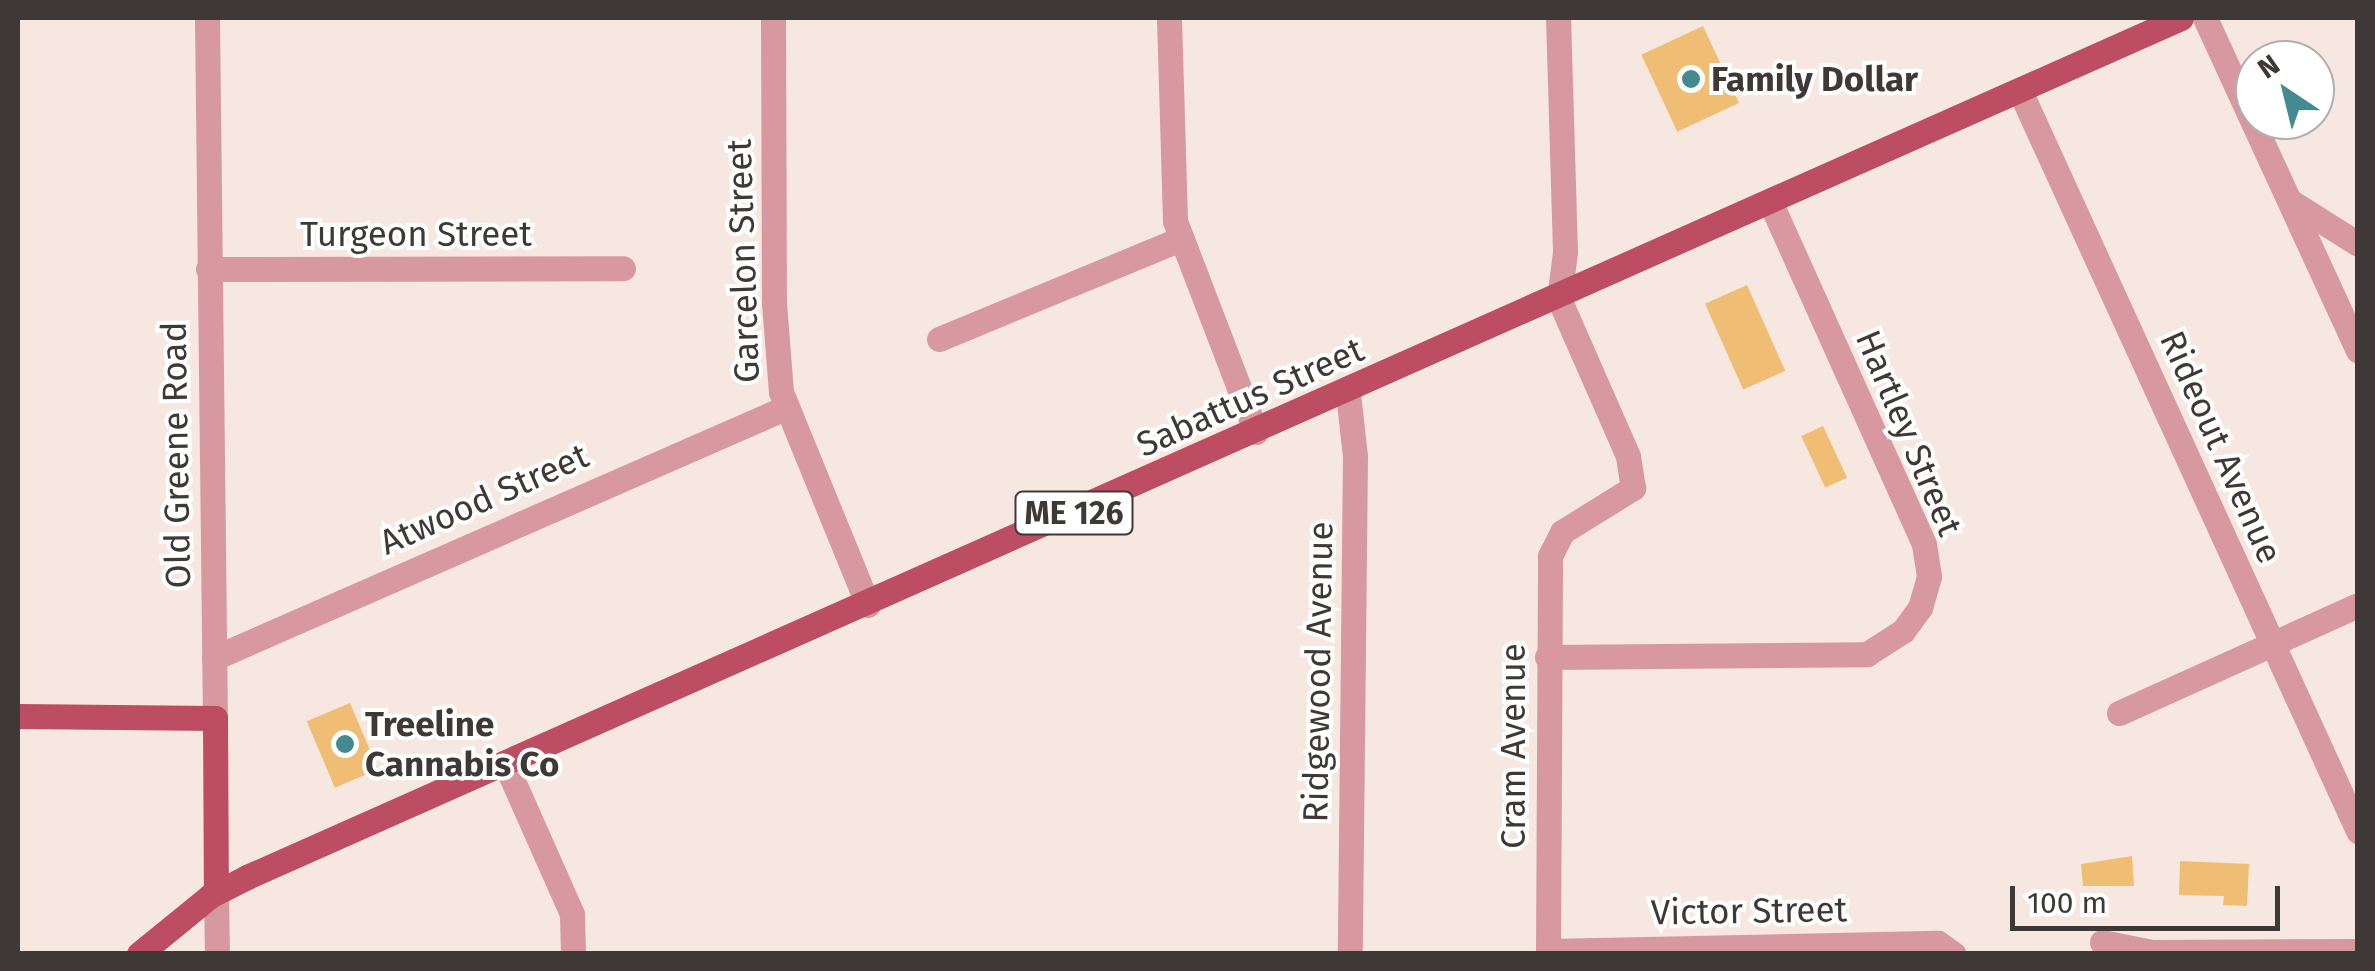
<!DOCTYPE html>
<html>
<head>
<meta charset="utf-8">
<style>
  body { margin:0 }
  #map { position:relative; width:2375px; height:971px; overflow:hidden; background:#f6e7e0; font-family:"Fira Sans",sans-serif }
  div>[style] { position:absolute }
  .building>* { inset:0; background:#f0bd74; transform-origin:0 0 }
  .minor>* { height:25px; margin:-12.5px; padding:0 12.5px; transform-origin:12.5px; border-radius:12.5px; background:#d798a0 }
  .major>* { height:25px; margin:-12.5px; padding:0 12.5px; transform-origin:12.5px; border-radius:12.5px; background:#bc4d62 }
  .dots>* { width:28px; height:28px; translate:-50% -50%; box-sizing:border-box; border:5px solid #fff; border-radius:50% }
  span { translate:-50% -50%; white-space:nowrap; text-align:center; line-height:1.15; -webkit-text-stroke:8px #fff; paint-order:stroke }
  .shield-label span { padding:2px 8px; background:#fff; border:2px solid; border-radius:8px; -webkit-text-stroke-width:0 }
  .shield-label { font-size:32px; color:#3e3836; font-weight:700 }
  .poi-label { font-size:35px; color:#3e3836; font-weight:700 }
  .left { translate:0 -50%; text-align:left }
  .street-label { font-size:35px; color:#3e3836 }
  .frame { position:absolute; inset:0; border:20px solid #3e3836; pointer-events:none }
  .north { position:absolute; left:2235px; top:40px; width:100px; height:100px; box-sizing:border-box; background:#fff; border:2px solid #b2afaf; border-radius:50%; rotate:325deg; font-size:28px; font-weight:700; line-height:40px; text-align:center; color:#3e3836 }
  .north::after { content:''; display:block; margin:auto; width:35px; height:45px; background:#438a91; clip-path:polygon(50% 0,100% 100%,50% 72%,0 100%) }
  .scale { position:absolute; left:2010px; top:886px; width:270px; height:45px; box-sizing:border-box; border:5px solid #3e3836; border-top:0; padding-left:12px; font-size:30px; line-height:35px; white-space:nowrap; color:#3e3836; -webkit-text-stroke:8px #fff; paint-order:stroke }
</style>
</head>
<body>
<div id="map">
  <div class="building">
    <i style="left:1703px;top:26px;width:85px;height:68px;rotate:65deg"></i>
    <i style="left:1747px;top:285px;width:94px;height:46px;rotate:66deg"></i>
    <i style="left:1823px;top:426px;width:57px;height:24px;rotate:65deg"></i>
    <i style="left:350px;top:703px;width:72px;height:47px;rotate:67deg"></i>
    <i style="clip-path:polygon(2132px 856px,2134px 886px,2083px 886px,2081px 864px)"></i>
    <i style="clip-path:polygon(2180px 861px,2249px 864px,2247px 906px,2223px 905px,2224px 896px,2179px 895px)"></i>
  </div>
  <div class="minor">
    <i style="left:207px;top:18px;width:700px;rotate:89.35deg"></i>
    <i style="left:773px;top:18px;width:285px;rotate:89.8deg"></i>
    <i style="left:774px;top:303px;width:89px;rotate:85.5deg"></i>
    <i style="left:781px;top:392px;width:230px;rotate:67.8deg"></i>
    <i style="left:1169px;top:18px;width:203px;rotate:88.3deg"></i>
    <i style="left:1175px;top:221px;width:226px;rotate:69deg"></i>
    <i style="left:2205px;top:18px;width:366px;rotate:65.3deg"></i>
    <i style="left:2020px;top:91px;width:814px;rotate:65.45deg"></i>
    <i style="left:2290px;top:201px;width:80px;rotate:32.3deg"></i>
    <i style="left:208px;top:269px;width:415px;rotate:-0.1deg"></i>
    <i style="left:939px;top:339px;width:259px;rotate:-22.5deg"></i>
    <i style="left:1348px;top:393px;width:63px;rotate:83.7deg"></i>
    <i style="left:1355px;top:456px;width:498px;rotate:90.6deg"></i>
    <i style="left:1547px;top:657px;width:320px;rotate:-0.5deg"></i>
    <i style="left:1867px;top:654px;width:43px;rotate:-32.6deg"></i>
    <i style="left:1903px;top:631px;width:29px;rotate:-54deg"></i>
    <i style="left:1920px;top:608px;width:33px;rotate:-74deg"></i>
    <i style="left:1929px;top:576px;width:32px;rotate:-99deg"></i>
    <i style="left:1924px;top:544px;width:373px;rotate:-114.2deg"></i>
    <i style="left:214px;top:658px;width:623px;rotate:-23.65deg"></i>
    <i style="left:2119px;top:713px;width:262px;rotate:-24.3deg"></i>
    <i style="left:506px;top:765px;width:163px;rotate:66.1deg"></i>
    <i style="left:572px;top:914px;width:40px;rotate:88.6deg"></i>
    <i style="left:216px;top:892px;width:62px;rotate:89.1deg"></i>
    <i style="left:2102px;top:942px;width:51px;rotate:11.3deg"></i>
    <i style="left:2152px;top:952px;width:206px;rotate:-0.3deg"></i>
    <i style="left:1548px;top:951px;width:390px;rotate:-1.2deg"></i>
    <i style="left:1938px;top:943px;width:19px;rotate:35deg"></i>
    <i style="left:1548px;top:954px;width:398px;rotate:-89.7deg"></i>
    <i style="left:1550px;top:556px;width:27px;rotate:-63deg"></i>
    <i style="left:1562px;top:532px;width:84px;rotate:-31.8deg"></i>
    <i style="left:1633px;top:488px;width:32px;rotate:-99deg"></i>
    <i style="left:1628px;top:456px;width:171px;rotate:-113.7deg"></i>
    <i style="left:1559px;top:299px;width:47px;rotate:-82.7deg"></i>
    <i style="left:1565px;top:252px;width:234px;rotate:-91.7deg"></i>
  </div>
  <div class="major">
    <i style="left:18px;top:716px;width:197px;rotate:0.6deg"></i>
    <i style="left:215px;top:718px;width:174px;rotate:89.7deg"></i>
    <i style="left:139px;top:954px;width:92px;rotate:-39.2deg"></i>
    <i style="left:210px;top:896px;width:42px;rotate:-27.2deg"></i>
    <i style="left:247px;top:877px;width:2116px;rotate:-23.95deg"></i>
  </div>
  <div class="dots">
    <i style="left:1691px;top:79px;background:#438a91"></i>
    <i style="left:345px;top:744px;background:#438a91"></i>
  </div>
  <div class="shield-label">
    <span style="left:1074px;top:513px">ME 126</span>
  </div>
  <div class="poi-label">
    <span class="left" style="left:1711px;top:79px">Family Dollar</span>
    <span class="left" style="left:365px;top:744px">Treeline<br>Cannabis Co</span>
  </div>
  <div class="street-label">
    <span style="left:416px;top:234px">Turgeon Street</span>
    <span style="left:743px;top:261px;rotate:-92deg">Garcelon Street</span>
    <span style="left:1250px;top:397px;rotate:-24deg">Sabattus Street</span>
    <span style="left:1909px;top:433px;rotate:67deg">Hartley Street</span>
    <span style="left:2221px;top:447px;rotate:66deg">Rideout Avenue</span>
    <span style="left:176px;top:455px;rotate:-91deg">Old Greene Road</span>
    <span style="left:484px;top:499px;rotate:-24deg">Atwood Street</span>
    <span style="left:1318px;top:672px;rotate:-89deg">Ridgewood Avenue</span>
    <span style="left:1513px;top:746px;rotate:-90deg">Cram Avenue</span>
    <span style="left:1749px;top:911px;rotate:-1deg">Victor Street</span>
  </div>
  <div class="frame"></div>
  <div class="north">N</div>
  <div class="scale">100 m</div>
</div>
</body>
</html>
